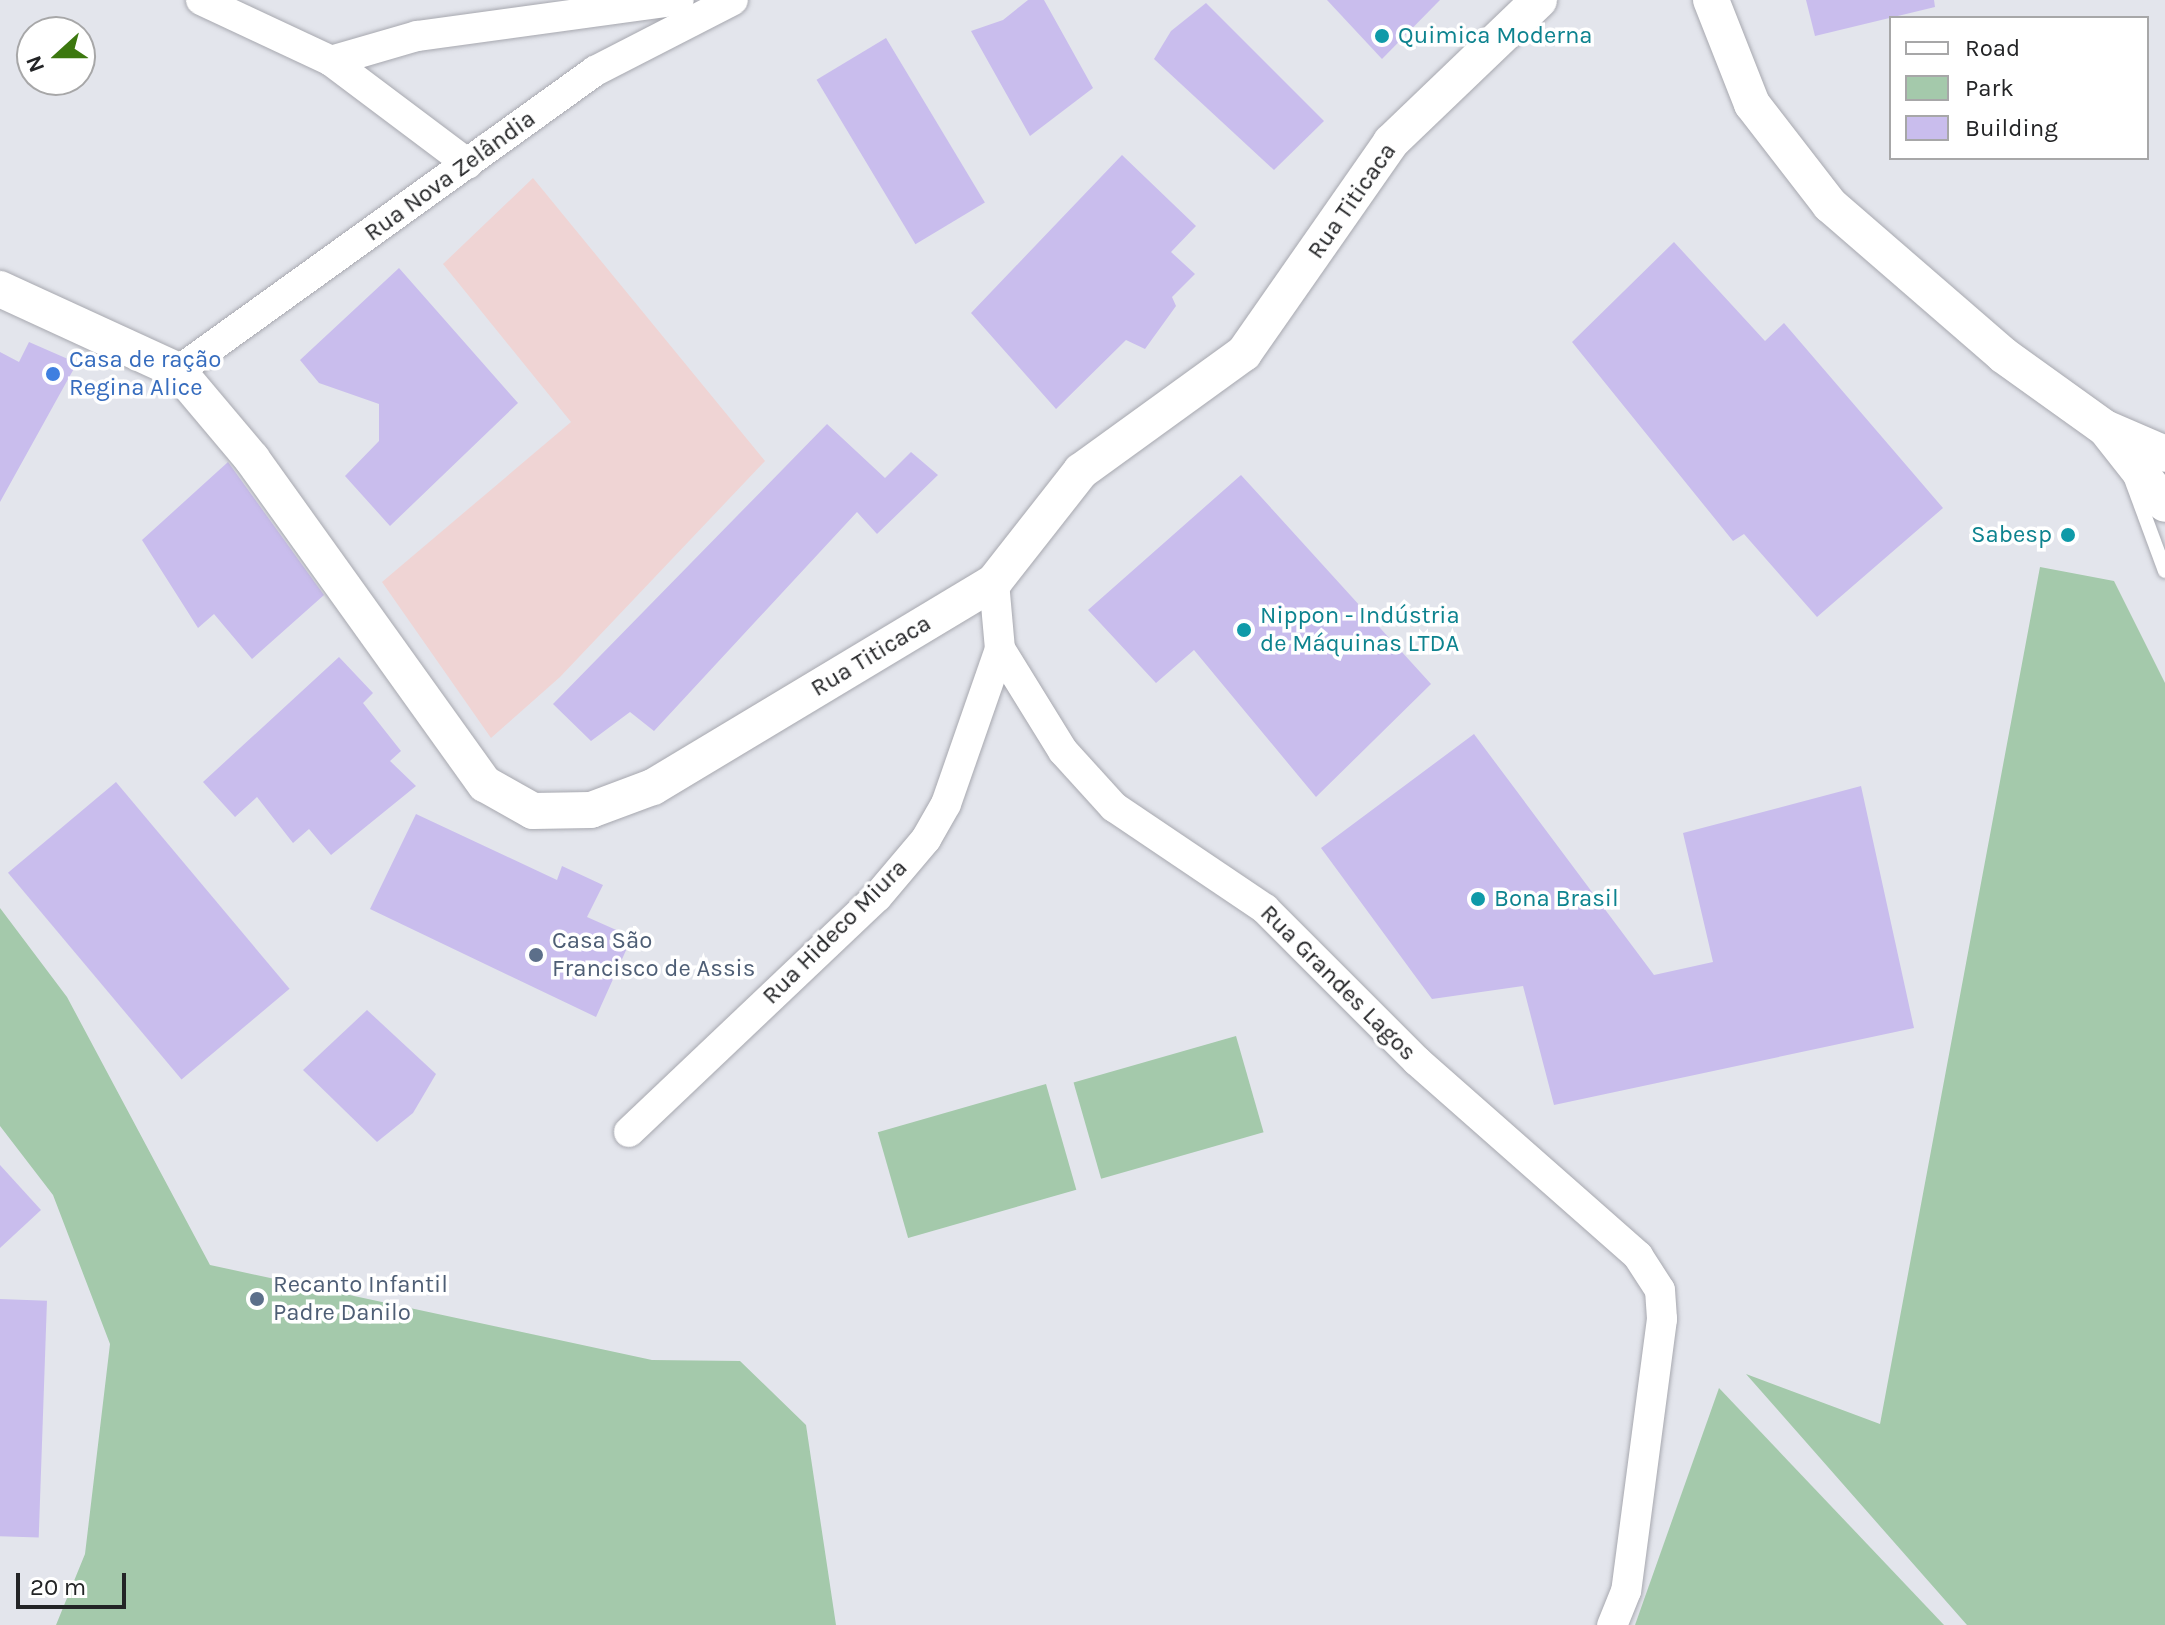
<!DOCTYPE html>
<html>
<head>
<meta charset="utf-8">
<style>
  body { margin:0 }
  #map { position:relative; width:2165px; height:1625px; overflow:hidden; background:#e3e5ec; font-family:Karla,sans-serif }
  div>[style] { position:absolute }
  .industrial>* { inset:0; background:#efd4d4 }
  .green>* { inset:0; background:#a4c9ab; transform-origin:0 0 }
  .building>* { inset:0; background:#c9bded; transform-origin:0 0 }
  .roads { filter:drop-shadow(0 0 2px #a7a8af) drop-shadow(0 0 2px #a7a8af) }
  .service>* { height:14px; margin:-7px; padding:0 7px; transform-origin:7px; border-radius:7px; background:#fff }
  .minor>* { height:30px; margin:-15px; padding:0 15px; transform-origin:15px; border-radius:15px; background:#fff }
  .tertiary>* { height:36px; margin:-18px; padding:0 18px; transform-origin:18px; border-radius:18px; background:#fff }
  .dots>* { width:22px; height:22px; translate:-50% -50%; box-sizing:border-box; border:4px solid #fff; border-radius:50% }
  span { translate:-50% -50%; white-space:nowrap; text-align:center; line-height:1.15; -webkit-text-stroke:7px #fff; paint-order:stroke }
  .culture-label { font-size:24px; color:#0d838f }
  .left { translate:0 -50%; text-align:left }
  .right { translate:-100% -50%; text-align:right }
  .street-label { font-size:24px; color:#232426 }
  .shop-label { font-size:24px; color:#366cbe }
  .service-label { font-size:24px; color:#4e5e75 }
  .legend { position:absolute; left:1889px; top:16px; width:260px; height:144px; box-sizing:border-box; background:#fff; border:2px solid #a7a7a8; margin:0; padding:10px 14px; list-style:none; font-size:24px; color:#232426 }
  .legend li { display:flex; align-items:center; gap:16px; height:40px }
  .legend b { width:40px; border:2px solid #a7a7a8 }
  .north { position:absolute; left:16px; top:16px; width:80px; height:80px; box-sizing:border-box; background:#fff; border:2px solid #a7a7a8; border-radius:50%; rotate:249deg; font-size:22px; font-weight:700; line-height:32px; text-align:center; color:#232426 }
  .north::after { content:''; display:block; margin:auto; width:28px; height:36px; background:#3c780f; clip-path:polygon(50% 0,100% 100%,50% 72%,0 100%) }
  .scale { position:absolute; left:16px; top:1573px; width:110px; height:36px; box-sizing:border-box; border:4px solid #232426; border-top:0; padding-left:10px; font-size:24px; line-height:28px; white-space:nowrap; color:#232426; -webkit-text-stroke:6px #fff; paint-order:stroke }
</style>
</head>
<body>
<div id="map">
  <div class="industrial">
    <i style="clip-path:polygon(533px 178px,765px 461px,560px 677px,491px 738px,382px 582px,571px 422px,443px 264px)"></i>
  </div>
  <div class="green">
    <i style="clip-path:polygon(2040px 567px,2114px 581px,2165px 683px,2165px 1625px,1967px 1625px,1746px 1374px,1880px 1424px)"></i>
    <i style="clip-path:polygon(0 908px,67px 997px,210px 1265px,652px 1360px,740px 1361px,806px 1425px,836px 1625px,56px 1625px,85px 1554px,110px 1344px,53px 1195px,0 1126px)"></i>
    <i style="left:1236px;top:1036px;width:100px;height:169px;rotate:74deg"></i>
    <i style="left:1046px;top:1084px;width:110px;height:175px;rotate:74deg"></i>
    <i style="clip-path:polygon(1719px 1388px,1944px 1625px,1635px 1625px)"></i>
  </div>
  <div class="building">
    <i style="clip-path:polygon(1028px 0,1044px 0,1093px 88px,1030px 136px,971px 31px,1003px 20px)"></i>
    <i style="clip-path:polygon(1327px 0,1440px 0,1382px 59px)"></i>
    <i style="clip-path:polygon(1806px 0,1934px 0,1935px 7px,1815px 36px)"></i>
    <i style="clip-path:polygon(1206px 3px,1324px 121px,1274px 170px,1154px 59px,1171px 31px)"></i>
    <i style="left:886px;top:38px;width:192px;height:81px;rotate:59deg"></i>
    <i style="clip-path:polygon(1122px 155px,1196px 226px,1171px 252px,1195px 274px,1172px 297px,1176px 306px,1145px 349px,1126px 340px,1056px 409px,971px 313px)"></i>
    <i style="clip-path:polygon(1674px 242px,1765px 341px,1784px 323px,1943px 508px,1817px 617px,1744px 534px,1733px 541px,1572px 342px)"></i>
    <i style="clip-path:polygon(399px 268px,518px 403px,390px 526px,345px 476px,379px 441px,379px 404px,319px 383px,300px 360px)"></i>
    <i style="clip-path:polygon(29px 342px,77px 363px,0 502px,0 352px,19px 362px)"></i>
    <i style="clip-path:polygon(827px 424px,885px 478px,911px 452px,938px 475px,877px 534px,857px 512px,654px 731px,630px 712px,591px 741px,553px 704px)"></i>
    <i style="clip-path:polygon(228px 462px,324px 595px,252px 659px,214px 614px,198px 628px,142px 540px)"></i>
    <i style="clip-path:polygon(1241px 475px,1431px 684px,1316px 797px,1194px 650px,1156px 683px,1088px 610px)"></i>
    <i style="clip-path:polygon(339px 657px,373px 693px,363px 703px,401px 751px,390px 761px,416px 786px,331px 855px,309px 829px,293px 843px,257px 797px,235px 817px,203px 782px)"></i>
    <i style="clip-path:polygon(1474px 734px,1654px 975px,1713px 962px,1683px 833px,1861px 786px,1914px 1028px,1554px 1105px,1523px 986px,1432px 999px,1321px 848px)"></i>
    <i style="left:116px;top:782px;width:270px;height:141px;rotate:50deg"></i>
    <i style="clip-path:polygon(416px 814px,557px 880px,562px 866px,603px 885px,587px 917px,632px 937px,596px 1017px,370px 909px)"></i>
    <i style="clip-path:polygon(367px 1010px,436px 1074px,413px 1113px,377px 1142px,303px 1070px)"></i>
    <i style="clip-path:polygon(0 1165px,41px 1210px,0 1248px)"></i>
    <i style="left:0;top:1299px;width:47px;height:237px;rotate:2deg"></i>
  </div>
  <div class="roads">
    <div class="service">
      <i style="left:2131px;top:479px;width:98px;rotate:69.7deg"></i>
    </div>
    <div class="minor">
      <i style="left:201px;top:0;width:144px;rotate:25.1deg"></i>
      <i style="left:331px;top:61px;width:171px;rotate:36.9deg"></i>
      <i style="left:331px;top:61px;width:90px;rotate:-16.2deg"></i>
      <i style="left:417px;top:36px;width:264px;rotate:-7.8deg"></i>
      <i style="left:178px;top:371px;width:514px;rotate:-35.73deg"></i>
      <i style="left:595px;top:71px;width:155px;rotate:-27.2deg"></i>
      <i style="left:994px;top:582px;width:67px;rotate:84.9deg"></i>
      <i style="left:1000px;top:649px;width:120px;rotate:58.3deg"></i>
      <i style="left:1063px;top:751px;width:76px;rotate:47.7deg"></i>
      <i style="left:1114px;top:807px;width:182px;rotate:34deg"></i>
      <i style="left:1265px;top:909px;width:215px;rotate:45deg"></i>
      <i style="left:1417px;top:1061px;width:295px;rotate:41.4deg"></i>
      <i style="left:1638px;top:1256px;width:40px;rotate:57.1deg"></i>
      <i style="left:1660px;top:1290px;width:29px;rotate:86deg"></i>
      <i style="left:1662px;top:1319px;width:274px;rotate:97.5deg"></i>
      <i style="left:1626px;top:1591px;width:37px;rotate:112deg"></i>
      <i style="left:629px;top:1132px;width:342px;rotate:-43.5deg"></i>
      <i style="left:877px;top:897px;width:76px;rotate:-49.8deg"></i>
      <i style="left:926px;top:839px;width:40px;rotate:-60.3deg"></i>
      <i style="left:946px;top:804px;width:164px;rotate:-70.8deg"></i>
    </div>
    <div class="tertiary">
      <i style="left:1711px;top:0;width:112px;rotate:68.5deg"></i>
      <i style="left:1752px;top:104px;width:128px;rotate:52.3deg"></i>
      <i style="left:1830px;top:205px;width:229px;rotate:40.9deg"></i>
      <i style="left:2003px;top:355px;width:125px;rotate:35.6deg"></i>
      <i style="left:2105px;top:428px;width:65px;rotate:23.4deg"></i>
      <i style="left:0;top:289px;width:196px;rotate:24.7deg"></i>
      <i style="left:178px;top:371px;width:115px;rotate:49.9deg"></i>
      <i style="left:252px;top:459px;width:400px;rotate:54.4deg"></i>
      <i style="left:485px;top:784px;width:55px;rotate:29.4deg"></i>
      <i style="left:533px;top:811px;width:58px;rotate:-1deg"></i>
      <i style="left:591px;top:810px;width:66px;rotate:-20.4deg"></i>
      <i style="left:653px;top:787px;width:398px;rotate:-31deg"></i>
      <i style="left:994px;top:582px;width:141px;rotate:-51.9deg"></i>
      <i style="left:1081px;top:471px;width:201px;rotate:-35.9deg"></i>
      <i style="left:1244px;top:353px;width:257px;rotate:-55.1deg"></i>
      <i style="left:1391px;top:142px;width:205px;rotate:-43.8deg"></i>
      <i style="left:2106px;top:429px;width:95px;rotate:51.8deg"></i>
    </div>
  </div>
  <div class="dots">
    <i style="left:1382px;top:36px;background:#0f9aa8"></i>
    <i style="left:53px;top:374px;background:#3f7fe0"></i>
    <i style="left:2068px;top:535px;background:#0f9aa8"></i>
    <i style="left:1244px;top:630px;background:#0f9aa8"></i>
    <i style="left:1478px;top:899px;background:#0f9aa8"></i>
    <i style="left:536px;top:955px;background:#5c6f8a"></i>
    <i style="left:257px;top:1299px;background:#5c6f8a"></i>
  </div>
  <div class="culture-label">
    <span class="left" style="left:1398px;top:36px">Quimica Moderna</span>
    <span class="right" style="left:2052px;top:535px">Sabesp</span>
    <span class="left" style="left:1260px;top:630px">Nippon - Indústria<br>de Máquinas LTDA</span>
    <span class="left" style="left:1494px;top:899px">Bona Brasil</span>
  </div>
  <div class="street-label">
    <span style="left:450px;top:176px;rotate:-36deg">Rua Nova Zelândia</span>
    <span style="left:1352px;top:201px;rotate:-55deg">Rua Titicaca</span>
    <span style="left:871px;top:656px;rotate:-31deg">Rua Titicaca</span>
    <span style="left:835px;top:932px;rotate:-45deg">Rua Hideco Miura</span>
    <span style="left:1338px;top:983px;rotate:45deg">Rua Grandes Lagos</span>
  </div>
  <div class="shop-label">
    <span class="left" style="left:69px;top:374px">Casa de ração<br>Regina Alice</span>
  </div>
  <div class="service-label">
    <span class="left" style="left:552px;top:955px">Casa São<br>Francisco de Assis</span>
    <span class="left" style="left:273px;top:1299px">Recanto Infantil<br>Padre Danilo</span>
  </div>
  <ul class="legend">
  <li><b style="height:10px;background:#fff"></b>Road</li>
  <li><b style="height:22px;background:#a4c9ab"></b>Park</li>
  <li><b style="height:22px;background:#c9bded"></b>Building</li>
  </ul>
  <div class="north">N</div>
  <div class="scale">20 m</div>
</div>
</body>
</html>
